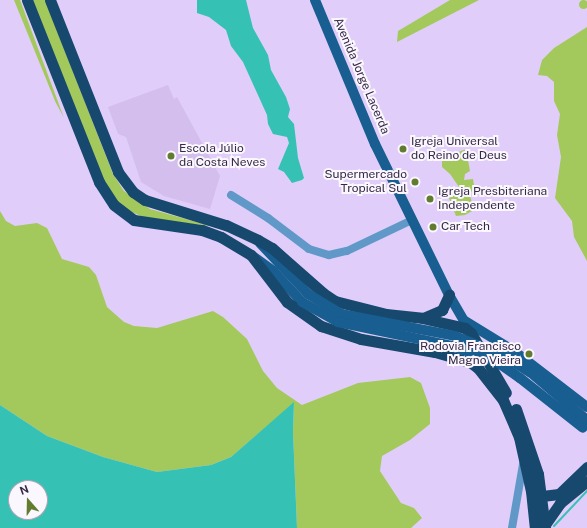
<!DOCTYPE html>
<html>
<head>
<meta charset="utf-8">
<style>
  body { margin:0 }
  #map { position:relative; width:587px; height:528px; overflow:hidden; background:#e1cdf9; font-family:"Public Sans",sans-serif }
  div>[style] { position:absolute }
  .built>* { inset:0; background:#d3beed }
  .green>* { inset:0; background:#a3c95d }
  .round { border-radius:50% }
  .water>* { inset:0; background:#35c2b5 }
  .stream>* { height:2px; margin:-1px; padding:0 1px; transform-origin:1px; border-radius:1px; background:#35c2b5 }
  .minor>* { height:8px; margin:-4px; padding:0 4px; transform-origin:4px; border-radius:4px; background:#6098c8 }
  .major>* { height:10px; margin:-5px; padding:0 5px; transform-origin:5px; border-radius:5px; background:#185e90 }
  .highway>* { height:11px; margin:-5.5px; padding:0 5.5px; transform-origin:5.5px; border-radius:5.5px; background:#17496f }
  .major-bridge>* { height:10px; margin:-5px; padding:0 5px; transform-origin:5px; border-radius:5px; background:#185e90 }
  .dots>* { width:11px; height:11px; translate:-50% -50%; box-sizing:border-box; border:2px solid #faf7fe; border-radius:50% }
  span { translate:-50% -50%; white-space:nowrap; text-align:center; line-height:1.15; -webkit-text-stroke:4px #faf7fe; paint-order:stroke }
  .street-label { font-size:12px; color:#372945 }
  .poi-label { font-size:12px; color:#372945 }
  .left { translate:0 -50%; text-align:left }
  .right { translate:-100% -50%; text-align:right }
  .north { position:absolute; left:8px; top:480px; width:40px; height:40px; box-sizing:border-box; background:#faf7fe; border:1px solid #aca5b4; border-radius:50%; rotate:340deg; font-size:11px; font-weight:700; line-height:16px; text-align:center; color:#372945 }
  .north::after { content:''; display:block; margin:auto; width:14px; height:18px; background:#627c2f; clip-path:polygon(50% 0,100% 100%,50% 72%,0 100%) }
</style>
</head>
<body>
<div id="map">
  <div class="built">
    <i style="clip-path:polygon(168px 85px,174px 99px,177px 97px,220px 176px,210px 209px,164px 196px,141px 182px,126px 137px,118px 134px,108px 107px)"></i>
  </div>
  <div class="green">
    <i class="round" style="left:578.5px;top:-0.5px;width:9px;height:9px"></i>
    <i style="clip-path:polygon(14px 0,20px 0,64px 118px,55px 101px)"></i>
    <i style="clip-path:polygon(32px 0,45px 0,113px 174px,124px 191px,150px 209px,211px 226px,148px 219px,122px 208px,105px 183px)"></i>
    <i style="clip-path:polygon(450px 0,479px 0,397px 42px,398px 31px)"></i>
    <i style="clip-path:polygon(587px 27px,587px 261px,574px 237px,572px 221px,555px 198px,561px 157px,557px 135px,560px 114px,554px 101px,554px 82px,547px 76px,538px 75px,542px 60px,554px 48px)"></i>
    <i style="clip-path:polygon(466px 149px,470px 171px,465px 174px,464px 180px,473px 179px,475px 191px,469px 192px,474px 210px,465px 215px,456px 216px,449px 198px,460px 193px,459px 187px,450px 174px,442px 167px,442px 159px)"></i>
    <i style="clip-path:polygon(0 211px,6px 221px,15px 226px,37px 223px,47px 228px,62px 259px,89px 267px,96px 275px,107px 307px,124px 322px,134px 326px,157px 328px,213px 311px,223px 317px,247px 339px,263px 371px,277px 388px,302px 405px,358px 383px,410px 377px,421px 383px,430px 408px,430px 424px,410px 440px,382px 456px,380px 471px,401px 503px,414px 508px,422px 518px,411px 528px,297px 528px,293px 432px,294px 403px,231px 457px,211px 465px,157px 472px,103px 457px,47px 436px,0 405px)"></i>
  </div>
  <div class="water">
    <i style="clip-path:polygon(197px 0,246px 0,253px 28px,268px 55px,271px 70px,286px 97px,290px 109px,288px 117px,294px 124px,298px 158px,304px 178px,302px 180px,292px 183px,284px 172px,278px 169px,289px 143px,287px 137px,273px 134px,268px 124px,267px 115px,243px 62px,231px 46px,226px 30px,209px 17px,197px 13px)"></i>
    <i style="clip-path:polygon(evenodd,294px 402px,293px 432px,297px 528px,0 528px,0 405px,47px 436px,103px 457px,157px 472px,211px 465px,231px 457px,294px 402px,16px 488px,40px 488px,40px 512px,16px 512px,16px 488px)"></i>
  </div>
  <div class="stream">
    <i style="left:554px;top:526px;width:48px;rotate:-46.7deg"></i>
  </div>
  <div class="minor">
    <i style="left:231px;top:195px;width:44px;rotate:31.9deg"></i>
    <i style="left:268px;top:218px;width:51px;rotate:37.1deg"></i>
    <i style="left:309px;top:249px;width:21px;rotate:17deg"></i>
    <i style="left:329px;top:255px;width:18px;rotate:-13deg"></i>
    <i style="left:347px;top:251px;width:72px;rotate:-25.5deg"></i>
    <i style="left:512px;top:528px;width:65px;rotate:-80.2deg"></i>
  </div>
  <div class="major">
    <i style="left:315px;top:0;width:156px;rotate:67.4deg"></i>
    <i style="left:375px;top:144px;width:168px;rotate:63.9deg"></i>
    <i style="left:449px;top:295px;width:44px;rotate:59.9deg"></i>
    <i style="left:260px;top:243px;width:70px;rotate:46.7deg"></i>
    <i style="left:254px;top:257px;width:24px;rotate:36deg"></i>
    <i style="left:273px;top:271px;width:42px;rotate:46.9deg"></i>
    <i style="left:465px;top:321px;width:57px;rotate:31.5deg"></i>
    <i style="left:514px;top:351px;width:92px;rotate:37.5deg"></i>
  </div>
  <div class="highway">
    <i style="left:27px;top:0;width:196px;rotate:68.4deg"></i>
    <i style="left:99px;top:182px;width:27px;rotate:57deg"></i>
    <i style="left:114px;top:205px;width:25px;rotate:37deg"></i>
    <i style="left:134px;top:220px;width:69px;rotate:8.4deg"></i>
    <i style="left:202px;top:230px;width:20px;rotate:20deg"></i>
    <i style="left:221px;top:237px;width:35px;rotate:31deg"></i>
    <i style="left:251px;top:255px;width:59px;rotate:52.5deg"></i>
    <i style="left:287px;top:302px;width:42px;rotate:35.2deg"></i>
    <i style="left:321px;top:326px;width:42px;rotate:18deg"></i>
    <i style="left:361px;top:339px;width:75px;rotate:10deg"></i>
    <i style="left:435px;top:352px;width:36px;rotate:16deg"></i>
    <i style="left:470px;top:362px;width:10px;rotate:37deg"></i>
    <i style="left:478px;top:368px;width:41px;rotate:52deg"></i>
    <i style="left:503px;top:400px;width:40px;rotate:66.6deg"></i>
    <i style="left:519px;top:437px;width:55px;rotate:77.5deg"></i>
    <i style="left:531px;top:491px;width:37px;rotate:84deg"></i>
    <i style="left:50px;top:0;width:185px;rotate:68.4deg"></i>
    <i style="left:118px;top:172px;width:25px;rotate:53deg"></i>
    <i style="left:133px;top:192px;width:14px;rotate:34deg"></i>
    <i style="left:145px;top:200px;width:85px;rotate:17.2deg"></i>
    <i style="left:226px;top:225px;width:35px;rotate:25deg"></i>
    <i style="left:258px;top:240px;width:16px;rotate:30deg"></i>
    <i style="left:272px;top:248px;width:68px;rotate:41.4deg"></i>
    <i style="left:323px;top:293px;width:14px;rotate:34deg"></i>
    <i style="left:335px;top:301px;width:53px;rotate:14.3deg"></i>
    <i style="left:386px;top:314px;width:36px;rotate:6deg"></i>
    <i style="left:422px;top:318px;width:44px;rotate:13.1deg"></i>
    <i style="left:465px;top:328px;width:8px;rotate:40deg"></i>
    <i style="left:471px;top:333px;width:69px;rotate:59.7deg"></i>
    <i style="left:423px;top:318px;width:21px;rotate:-23deg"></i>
    <i style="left:442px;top:310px;width:17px;rotate:-65deg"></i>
    <i style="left:516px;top:409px;width:69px;rotate:71.3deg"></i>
    <i style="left:538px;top:474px;width:54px;rotate:82.6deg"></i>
    <i style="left:542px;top:496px;width:17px;rotate:-7deg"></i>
    <i style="left:559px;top:494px;width:39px;rotate:-44deg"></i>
    <i style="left:544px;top:526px;width:28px;rotate:-55deg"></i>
    <i style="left:560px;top:503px;width:35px;rotate:-39deg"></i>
  </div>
  <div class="major-bridge">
    <i style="left:308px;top:294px;width:39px;rotate:31deg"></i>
    <i style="left:341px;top:314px;width:116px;rotate:10.9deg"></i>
    <i style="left:455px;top:336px;width:53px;rotate:22.2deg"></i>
    <i style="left:504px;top:356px;width:31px;rotate:32deg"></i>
    <i style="left:530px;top:372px;width:75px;rotate:40.1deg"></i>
    <i style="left:302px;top:302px;width:41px;rotate:29.1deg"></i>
    <i style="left:338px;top:322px;width:116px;rotate:11.9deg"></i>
    <i style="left:452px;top:346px;width:48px;rotate:19.6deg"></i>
    <i style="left:497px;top:362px;width:28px;rotate:35deg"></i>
    <i style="left:520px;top:378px;width:80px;rotate:38.4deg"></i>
  </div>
  <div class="dots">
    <i style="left:403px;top:149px;background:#627c2f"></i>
    <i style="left:171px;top:156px;background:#627c2f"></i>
    <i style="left:415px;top:182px;background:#627c2f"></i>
    <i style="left:430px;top:199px;background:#627c2f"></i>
    <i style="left:433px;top:227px;background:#627c2f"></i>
    <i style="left:529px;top:354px;background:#627c2f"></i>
  </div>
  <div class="street-label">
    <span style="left:361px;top:76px;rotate:67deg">Avenida Jorge Lacerda</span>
  </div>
  <div class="poi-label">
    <span class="left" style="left:411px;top:149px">Igreja Universal<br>do Reino de Deus</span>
    <span class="left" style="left:179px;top:156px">Escola Júlio<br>da Costa Neves</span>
    <span class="right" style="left:407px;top:182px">Supermercado<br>Tropical Sul</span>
    <span class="left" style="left:438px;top:199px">Igreja Presbiteriana<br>Independente</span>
    <span class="left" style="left:441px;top:227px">Car Tech</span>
    <span class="right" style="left:521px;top:354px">Rodovia Francisco<br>Magno Vieira</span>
  </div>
  <div class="north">N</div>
</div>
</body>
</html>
